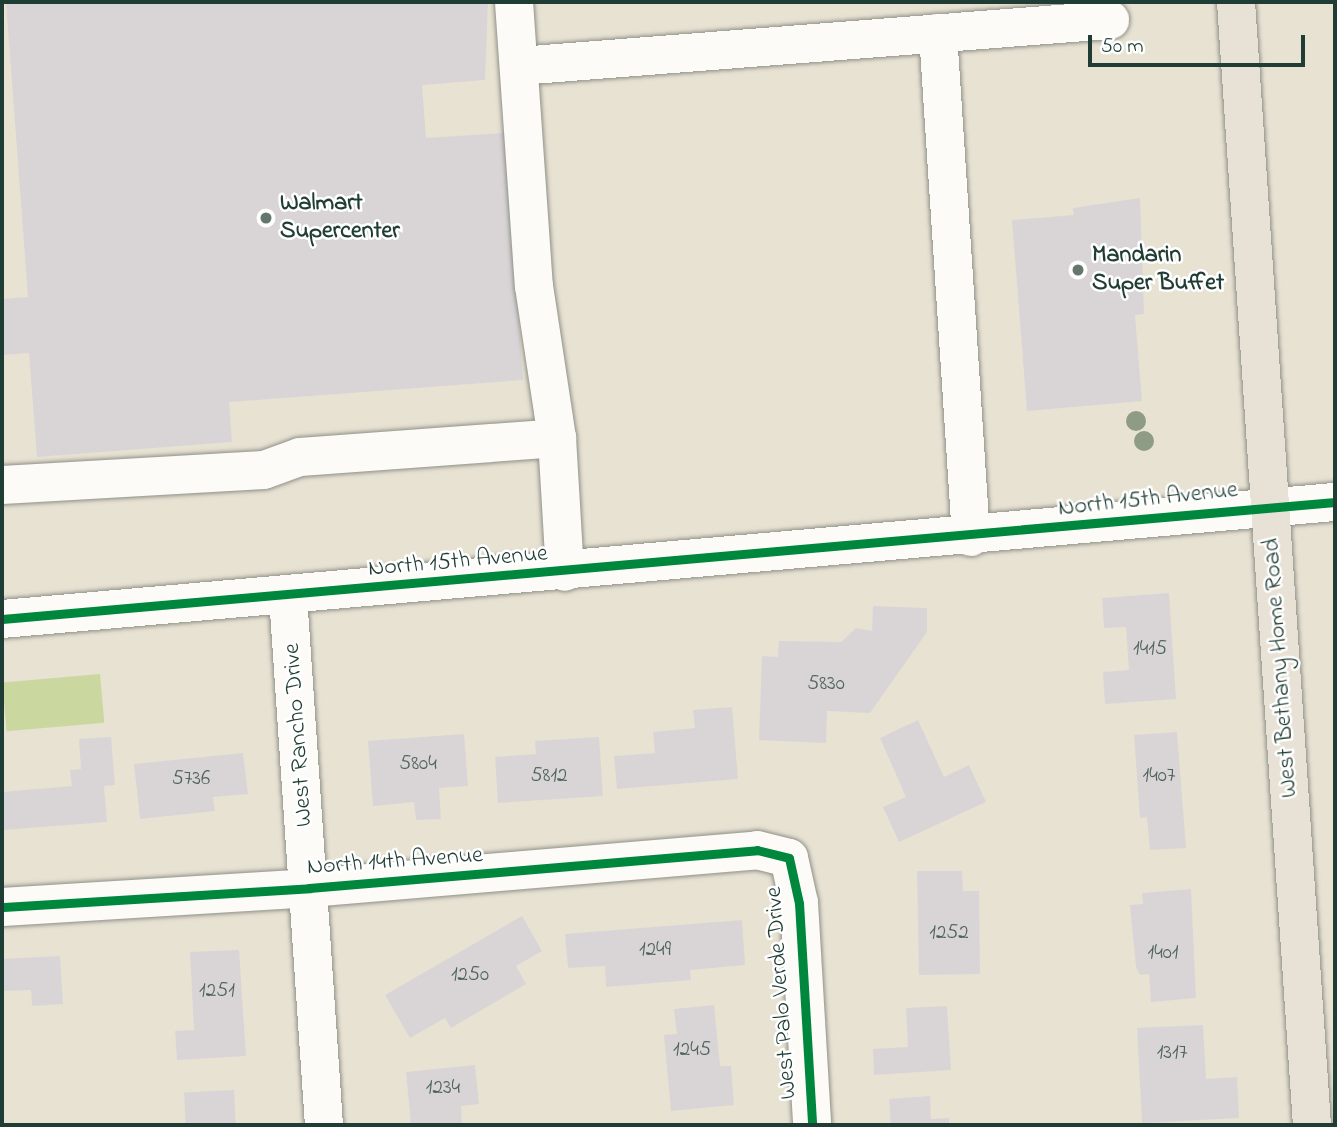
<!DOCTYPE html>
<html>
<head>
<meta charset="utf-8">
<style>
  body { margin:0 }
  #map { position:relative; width:1337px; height:1127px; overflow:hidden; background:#e8e2d3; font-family:"Indie Flower",sans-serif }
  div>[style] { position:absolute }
  .green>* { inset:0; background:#cad8a0; transform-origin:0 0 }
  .building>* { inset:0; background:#d9d5d7; transform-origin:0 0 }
  .roads { filter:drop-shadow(0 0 2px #8f9188) drop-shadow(0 0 2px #8f9188) }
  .minor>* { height:38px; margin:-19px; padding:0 19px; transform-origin:19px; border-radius:19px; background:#fcfbf8 }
  .major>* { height:38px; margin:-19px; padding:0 19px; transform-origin:19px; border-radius:19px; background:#e8e1d5 }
  .cycleway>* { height:9px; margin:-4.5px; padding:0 4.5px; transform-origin:4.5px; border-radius:4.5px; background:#00873e }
  .trees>* { width:20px; height:20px; margin:-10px; border-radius:50%; background:#8e9c85 }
  .dots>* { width:19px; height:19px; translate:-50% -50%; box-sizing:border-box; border:4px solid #fff; border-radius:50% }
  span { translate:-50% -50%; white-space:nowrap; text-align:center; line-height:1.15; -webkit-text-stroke:5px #fff; paint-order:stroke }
  .number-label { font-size:21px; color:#4e635d }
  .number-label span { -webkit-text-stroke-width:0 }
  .poi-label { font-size:24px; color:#1f3d34; font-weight:700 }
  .left { translate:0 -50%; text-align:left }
  .street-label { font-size:24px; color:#1f3d34 }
  .frame { position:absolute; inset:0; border:4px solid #1f3d34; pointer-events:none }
  .scale { position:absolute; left:1088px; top:35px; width:217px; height:32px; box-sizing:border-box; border:4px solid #1f3d34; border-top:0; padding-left:9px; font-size:21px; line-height:24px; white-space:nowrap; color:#1f3d34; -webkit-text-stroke:5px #fff; paint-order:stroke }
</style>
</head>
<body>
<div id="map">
  <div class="green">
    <i style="left:100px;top:674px;width:49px;height:98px;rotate:85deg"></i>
  </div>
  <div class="building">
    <i style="clip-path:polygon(6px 2px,488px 2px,485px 80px,422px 85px,426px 138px,505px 133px,523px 380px,229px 402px,232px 442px,37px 457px,29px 353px,2px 355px,2px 299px,28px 297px)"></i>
    <i style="clip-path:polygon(1140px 198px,1144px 314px,1135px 315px,1142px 401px,1027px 411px,1012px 220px,1074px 215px,1073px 208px)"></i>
    <i style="clip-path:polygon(1169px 593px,1176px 699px,1105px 704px,1103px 672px,1129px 670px,1126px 627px,1104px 628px,1102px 598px)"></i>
    <i style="clip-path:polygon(873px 606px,927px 608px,927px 632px,870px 713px,827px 711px,826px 743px,759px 740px,762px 656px,778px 657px,779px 641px,841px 642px,856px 628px,872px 631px)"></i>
    <i style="clip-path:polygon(732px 707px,738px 779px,617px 789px,614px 756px,655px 753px,653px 732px,695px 728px,693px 710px)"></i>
    <i style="clip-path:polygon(918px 720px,944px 777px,969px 765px,986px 802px,899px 842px,883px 807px,906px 797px,880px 738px)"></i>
    <i style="clip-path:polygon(1177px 732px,1186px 848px,1150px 850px,1147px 817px,1140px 818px,1134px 735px)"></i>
    <i style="clip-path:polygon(464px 734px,468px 786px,439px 788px,441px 819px,416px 820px,414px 802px,373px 806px,368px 741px)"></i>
    <i style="clip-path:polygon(111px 737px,115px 785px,104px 786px,107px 822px,2px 830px,2px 792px,72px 786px,70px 770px,81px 769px,79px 739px)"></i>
    <i style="clip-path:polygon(599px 737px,603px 796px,498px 803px,495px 757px,536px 754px,535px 741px)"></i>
    <i style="clip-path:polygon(243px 753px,248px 794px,213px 797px,215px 811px,140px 819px,134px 764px)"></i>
    <i style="clip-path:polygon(917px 871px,962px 871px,963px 891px,979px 891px,980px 974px,919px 975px)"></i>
    <i style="clip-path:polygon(1191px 889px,1196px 998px,1151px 1002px,1149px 974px,1140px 975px,1136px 967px,1130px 905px,1143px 904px,1142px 893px)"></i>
    <i style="clip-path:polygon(522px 916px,542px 951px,516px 966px,526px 984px,451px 1028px,445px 1018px,410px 1038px,385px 995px)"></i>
    <i style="clip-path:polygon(742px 920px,745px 965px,690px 970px,691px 980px,606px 987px,605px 966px,568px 968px,565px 934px)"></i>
    <i style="clip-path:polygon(239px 950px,246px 1056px,177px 1060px,175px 1031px,194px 1030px,190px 952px)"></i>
    <i style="clip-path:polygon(60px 956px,63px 1004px,32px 1006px,31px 990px,2px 991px,2px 959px)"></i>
    <i style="clip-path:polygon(714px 1005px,720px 1066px,731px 1066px,734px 1105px,671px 1111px,664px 1035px,677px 1034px,674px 1009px)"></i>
    <i style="clip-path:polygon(947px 1006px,951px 1070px,874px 1075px,873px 1049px,908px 1047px,906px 1008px)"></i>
    <i style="clip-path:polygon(1203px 1025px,1206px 1079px,1237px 1077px,1239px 1118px,1142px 1123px,1137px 1028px)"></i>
    <i style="clip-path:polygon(475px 1065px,479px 1104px,461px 1106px,462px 1125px,411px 1125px,406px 1072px)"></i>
    <i style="left:234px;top:1090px;width:35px;height:50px;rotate:87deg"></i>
    <i style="clip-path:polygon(930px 1096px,931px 1119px,949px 1118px,949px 1125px,891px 1125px,889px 1099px)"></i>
  </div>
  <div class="roads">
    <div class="minor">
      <i style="left:514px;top:2px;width:285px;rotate:86deg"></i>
      <i style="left:534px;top:286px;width:154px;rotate:81.4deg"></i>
      <i style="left:557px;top:438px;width:134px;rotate:86.6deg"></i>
      <i style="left:938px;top:33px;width:505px;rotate:86.25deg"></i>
      <i style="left:519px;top:66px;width:593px;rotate:-4.45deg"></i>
      <i style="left:2px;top:485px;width:262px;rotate:-3.3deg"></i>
      <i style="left:264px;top:470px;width:38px;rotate:-20deg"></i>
      <i style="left:300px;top:457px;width:258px;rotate:-4.2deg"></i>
      <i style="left:288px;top:596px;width:530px;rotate:86.11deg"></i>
      <i style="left:2px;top:619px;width:1338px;rotate:-5.02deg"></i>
      <i style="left:2px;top:907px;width:308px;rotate:-3.5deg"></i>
      <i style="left:309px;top:888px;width:450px;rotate:-4.8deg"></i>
      <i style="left:757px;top:850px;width:33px;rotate:14deg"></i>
      <i style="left:789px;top:858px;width:46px;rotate:77.5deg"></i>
      <i style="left:799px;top:903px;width:222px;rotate:86.6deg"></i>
    </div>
    <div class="major">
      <i style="left:1236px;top:2px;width:1126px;rotate:86.13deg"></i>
    </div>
  </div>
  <div class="cycleway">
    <i style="left:2px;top:619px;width:1338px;rotate:-5.02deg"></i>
    <i style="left:2px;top:907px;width:308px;rotate:-3.5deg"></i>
    <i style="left:309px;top:888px;width:450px;rotate:-4.8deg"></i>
    <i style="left:757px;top:850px;width:33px;rotate:14deg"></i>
    <i style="left:789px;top:858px;width:46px;rotate:77.5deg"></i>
    <i style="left:799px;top:903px;width:222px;rotate:86.6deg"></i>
  </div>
  <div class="trees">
    <i style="left:1136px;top:421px"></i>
    <i style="left:1144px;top:441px"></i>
  </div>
  <div class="dots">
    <i style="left:266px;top:218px;background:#65776c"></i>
    <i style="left:1078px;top:270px;background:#65776c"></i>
  </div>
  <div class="number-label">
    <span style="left:1150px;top:649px">1415</span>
    <span style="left:826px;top:684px">5830</span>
    <span style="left:418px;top:764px">5804</span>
    <span style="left:549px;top:776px">5812</span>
    <span style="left:1159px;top:776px">1407</span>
    <span style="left:191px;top:779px">5736</span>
    <span style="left:949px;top:933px">1252</span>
    <span style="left:655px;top:950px">1249</span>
    <span style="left:1163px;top:953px">1401</span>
    <span style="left:470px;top:975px">1250</span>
    <span style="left:217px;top:991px">1251</span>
    <span style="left:692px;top:1050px">1245</span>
    <span style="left:1172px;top:1053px">1317</span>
    <span style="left:443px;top:1088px">1234</span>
  </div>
  <div class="poi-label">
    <span class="left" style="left:280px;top:218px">Walmart<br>Supercenter</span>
    <span class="left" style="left:1092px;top:270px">Mandarin<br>Super Buffet</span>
  </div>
  <div class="street-label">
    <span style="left:1148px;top:500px;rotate:-6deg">North 15th Avenue</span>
    <span style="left:458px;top:562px;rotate:-5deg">North 15th Avenue</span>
    <span style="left:1281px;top:668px;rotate:-94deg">West Bethany Home Road</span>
    <span style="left:299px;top:735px;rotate:-94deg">West Rancho Drive</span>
    <span style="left:395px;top:862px;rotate:-4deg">North 14th Avenue</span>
    <span style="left:782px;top:993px;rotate:-94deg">West Palo Verde Drive</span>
  </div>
  <div class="frame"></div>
  <div class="scale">50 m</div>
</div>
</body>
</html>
